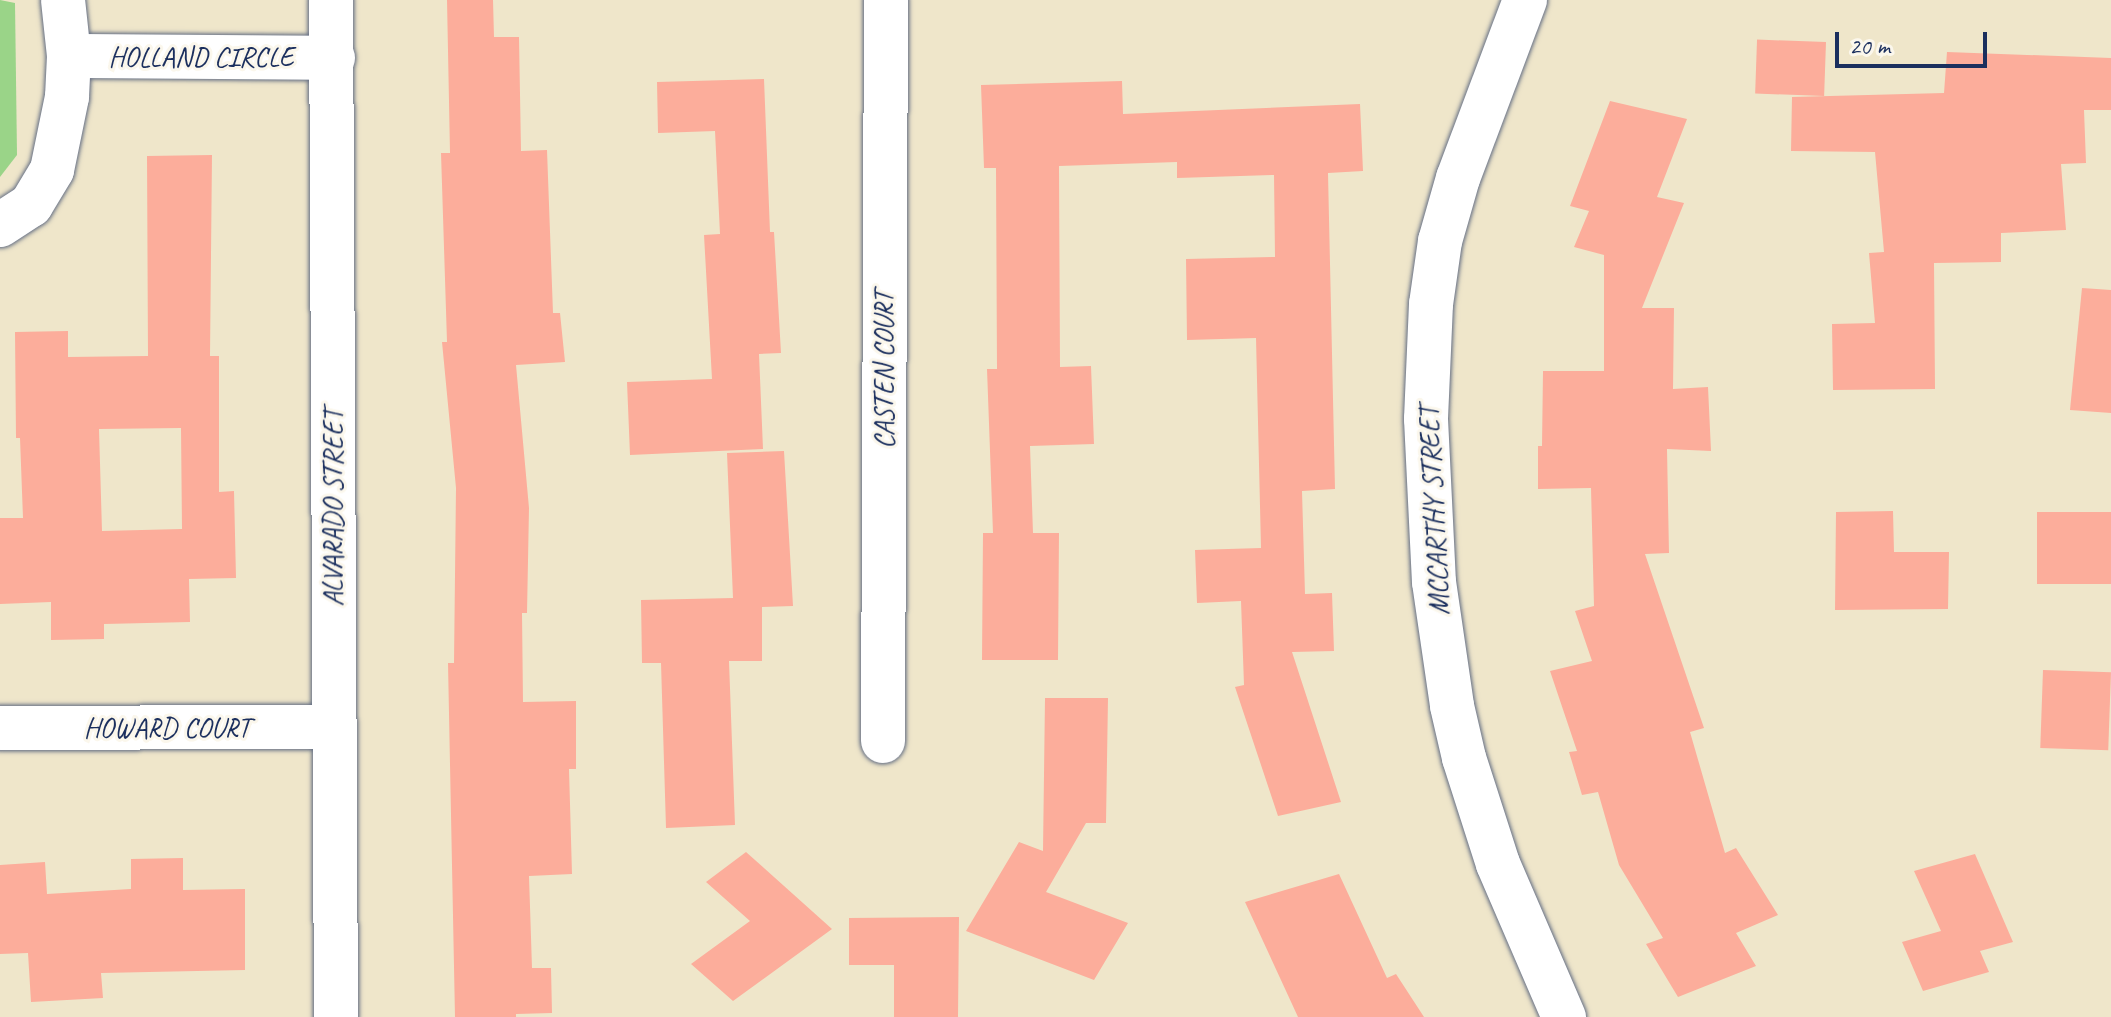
<!DOCTYPE html>
<html>
<head>
<meta charset="utf-8">
<style>
  body { margin:0 }
  #map { position:relative; width:2111px; height:1017px; overflow:hidden; background:#efe6ca; font-family:Caveat,sans-serif }
  div>[style] { position:absolute }
  .green>* { inset:0; background:#9ad488 }
  .building>* { inset:0; background:#fcad9b; transform-origin:0 0 }
  .roads { filter:drop-shadow(0 0 2px #656f84) drop-shadow(0 0 2px #656f84) }
  .minor>* { height:44px; margin:-22px; padding:0 22px; transform-origin:22px; border-radius:22px; background:#fff }
  span { translate:-50% -50%; white-space:nowrap; text-align:center; line-height:1.15; -webkit-text-stroke:6px #fbf7ec; paint-order:stroke }
  .street-label { font-size:28px; color:#1b2f5e }
  .scale { position:absolute; left:1835px; top:32px; width:152px; height:36px; box-sizing:border-box; border:4px solid #1b2f5e; border-top:0; padding-left:10px; font-size:24px; line-height:28px; white-space:nowrap; color:#1b2f5e; -webkit-text-stroke:6px #fbf7ec; paint-order:stroke }
</style>
</head>
<body>
<div id="map">
  <div class="green">
    <i style="clip-path:polygon(0 0,15px 3px,17px 155px,0 177px)"></i>
  </div>
  <div class="building">
    <i style="clip-path:polygon(447px 0,493px 0,494px 37px,519px 37px,521px 151px,547px 150px,553px 313px,560px 313px,565px 362px,516px 365px,529px 508px,527px 613px,522px 613px,523px 702px,576px 701px,576px 769px,569px 769px,572px 874px,529px 876px,532px 968px,551px 968px,552px 1013px,516px 1014px,516px 1017px,455px 1017px,448px 663px,454px 663px,456px 488px,442px 342px,447px 342px,441px 153px,450px 153px)"></i>
    <i style="left:1826px;top:42px;width:54px;height:69px;rotate:92deg"></i>
    <i style="clip-path:polygon(1947px 52px,2111px 58px,2111px 110px,2084px 110px,2086px 163px,2061px 164px,2066px 230px,2001px 233px,2001px 262px,1934px 263px,1935px 389px,1833px 390px,1832px 324px,1875px 323px,1869px 253px,1884px 252px,1875px 152px,1791px 151px,1792px 97px,1944px 93px)"></i>
    <i style="clip-path:polygon(764px 79px,770px 232px,774px 232px,781px 353px,759px 354px,763px 449px,630px 455px,627px 382px,712px 379px,704px 235px,720px 234px,715px 131px,658px 133px,657px 82px)"></i>
    <i style="clip-path:polygon(1122px 81px,1123px 114px,1360px 104px,1363px 171px,1328px 173px,1335px 489px,1302px 491px,1305px 594px,1332px 593px,1334px 651px,1292px 652px,1341px 802px,1278px 816px,1235px 687px,1244px 685px,1241px 601px,1197px 603px,1195px 550px,1261px 548px,1256px 338px,1187px 340px,1186px 259px,1275px 257px,1274px 175px,1177px 178px,1177px 162px,1059px 166px,1060px 367px,1091px 366px,1094px 444px,1030px 446px,1033px 533px,1059px 533px,1058px 660px,982px 660px,983px 533px,993px 533px,987px 369px,997px 369px,996px 168px,984px 168px,981px 85px)"></i>
    <i style="clip-path:polygon(1610px 101px,1687px 119px,1657px 197px,1684px 203px,1642px 308px,1674px 308px,1673px 389px,1708px 387px,1711px 451px,1667px 449px,1669px 553px,1645px 554px,1704px 728px,1690px 732px,1725px 853px,1736px 848px,1778px 915px,1736px 933px,1756px 966px,1678px 997px,1646px 944px,1663px 938px,1619px 865px,1598px 792px,1582px 795px,1569px 752px,1577px 751px,1550px 671px,1592px 661px,1575px 611px,1594px 606px,1591px 488px,1538px 489px,1538px 446px,1542px 446px,1543px 371px,1604px 371px,1604px 255px,1574px 247px,1589px 211px,1570px 206px)"></i>
    <i style="clip-path:polygon(evenodd,212px 155px,210px 356px,219px 356px,219px 492px,234px 491px,236px 578px,189px 579px,190px 622px,104px 624px,104px 639px,51px 640px,51px 602px,0 604px,0 518px,23px 518px,20px 438px,16px 438px,15px 332px,68px 331px,68px 357px,148px 356px,147px 156px,212px 155px,181px 428px,182px 529px,102px 531px,99px 429px,181px 428px)"></i>
    <i style="clip-path:polygon(2082px 288px,2111px 290px,2111px 413px,2070px 410px)"></i>
    <i style="clip-path:polygon(784px 451px,793px 606px,762px 607px,762px 661px,729px 661px,735px 825px,666px 828px,661px 663px,642px 663px,641px 600px,733px 598px,727px 453px)"></i>
    <i style="clip-path:polygon(1893px 511px,1894px 552px,1949px 552px,1948px 609px,1835px 610px,1836px 512px)"></i>
    <i style="left:2037px;top:512px;width:74px;height:72px"></i>
    <i style="left:2043px;top:670px;width:68px;height:78px;rotate:2deg"></i>
    <i style="clip-path:polygon(1045px 698px,1108px 698px,1106px 823px,1086px 823px,1046px 892px,1128px 923px,1094px 980px,966px 931px,1019px 842px,1043px 851px)"></i>
    <i style="clip-path:polygon(746px 852px,832px 929px,733px 1001px,691px 964px,750px 921px,706px 882px)"></i>
    <i style="clip-path:polygon(1975px 854px,2013px 942px,1980px 951px,1989px 972px,1923px 991px,1902px 942px,1941px 931px,1914px 871px)"></i>
    <i style="clip-path:polygon(183px 858px,183px 890px,245px 889px,245px 970px,101px 973px,103px 998px,31px 1002px,28px 953px,0 954px,0 865px,45px 862px,47px 894px,131px 889px,131px 859px)"></i>
    <i style="clip-path:polygon(1339px 874px,1387px 978px,1396px 974px,1424px 1017px,1298px 1017px,1245px 902px)"></i>
    <i style="clip-path:polygon(959px 917px,958px 1017px,894px 1017px,894px 965px,849px 965px,849px 918px)"></i>
  </div>
  <div class="roads">
    <div class="minor">
      <i style="left:331px;top:0;width:1017px;rotate:89.72deg"></i>
      <i style="left:1525px;top:0;width:190px;rotate:110.6deg"></i>
      <i style="left:1458px;top:178px;width:66px;rotate:105.9deg"></i>
      <i style="left:1440px;top:241px;width:64px;rotate:98.1deg"></i>
      <i style="left:1431px;top:304px;width:115px;rotate:92.5deg"></i>
      <i style="left:1426px;top:419px;width:163px;rotate:87.2deg"></i>
      <i style="left:1434px;top:582px;width:125px;rotate:81.7deg"></i>
      <i style="left:1452px;top:706px;width:53px;rotate:77deg"></i>
      <i style="left:1464px;top:758px;width:111px;rotate:72.2deg"></i>
      <i style="left:1498px;top:864px;width:167px;rotate:66.7deg"></i>
      <i style="left:69px;top:56px;width:264px;rotate:0.4deg"></i>
      <i style="left:0;top:225px;width:37px;rotate:-33deg"></i>
      <i style="left:31px;top:205px;width:41px;rotate:-59deg"></i>
      <i style="left:52px;top:170px;width:75px;rotate:-78.4deg"></i>
      <i style="left:67px;top:97px;width:41px;rotate:-87.2deg"></i>
      <i style="left:69px;top:56px;width:56px;rotate:-96.1deg"></i>
      <i style="left:0;top:728px;width:333px;rotate:-0.2deg"></i>
      <i style="left:883px;top:741px;width:741px;rotate:-89.77deg"></i>
    </div>
  </div>
  <div class="street-label">
    <span style="left:201px;top:57px">HOLLAND CIRCLE</span>
    <span style="left:884px;top:370px;rotate:-90deg">CASTEN COURT</span>
    <span style="left:333px;top:508px;rotate:-90deg">ALVARADO STREET</span>
    <span style="left:1434px;top:511px;rotate:-93deg">MCCARTHY STREET</span>
    <span style="left:167px;top:728px">HOWARD COURT</span>
  </div>
  <div class="scale">20 m</div>
</div>
</body>
</html>
